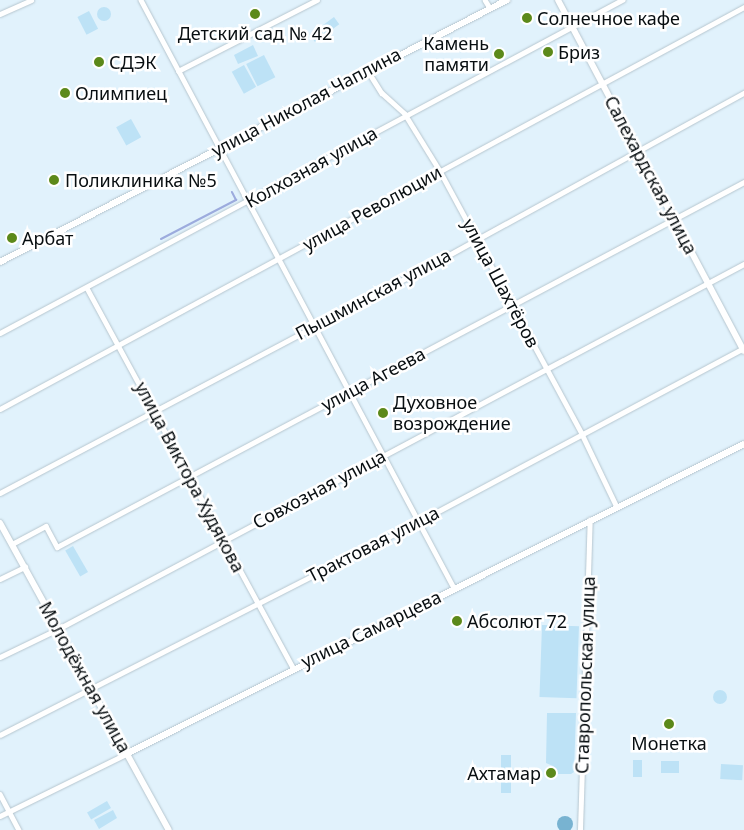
<!DOCTYPE html>
<html>
<head>
<meta charset="utf-8">
<style>
  body { margin:0 }
  #map { position:relative; width:744px; height:830px; overflow:hidden; background:#e1f2fc; font-family:"Noto Sans",sans-serif }
  div>[style] { position:absolute }
  .green>* { inset:0; background:#bde2f6; transform-origin:0 0 }
  .round { border-radius:50% }
  .forest>* { inset:0; background:#78b3d1 }
  .stream>* { height:2px; margin:-1px; padding:0 1px; transform-origin:1px; border-radius:1px; background:#9cabdd }
  .roads { filter:drop-shadow(0 0 1px #b6c6cf) drop-shadow(0 0 1px #b6c6cf) }
  .street>* { height:4.5px; margin:-2.25px; padding:0 2.25px; transform-origin:2.25px; border-radius:2.25px; background:#fff }
  .secondary>* { height:6px; margin:-3px; padding:0 3px; transform-origin:3px; border-radius:3px; background:#fff }
  .dots>* { width:14px; height:14px; translate:-50% -50%; box-sizing:border-box; border:2px solid #fff; border-radius:50% }
  span { translate:-50% -50%; white-space:nowrap; text-align:center; line-height:1.15; -webkit-text-stroke:5px #fff; paint-order:stroke }
  .poi-label { font-size:18px; color:#080e11 }
  .left { translate:0 -50%; text-align:left }
  .right { translate:-100% -50%; text-align:right }
  .street-label { font-size:18px; color:#080e11 }
</style>
</head>
<body>
<div id="map">
  <div class="green">
    <i class="round" style="left:97px;top:7px;width:14px;height:14px"></i>
    <i style="left:89px;top:11px;width:20px;height:13px;rotate:63deg"></i>
    <i style="left:334px;top:17px;width:9px;height:30px;rotate:54deg"></i>
    <i style="clip-path:polygon(253px 45px,258px 56px,238px 64px,234px 55px)"></i>
    <i style="left:264px;top:55px;width:25px;height:20px;rotate:63deg"></i>
    <i style="left:244px;top:65px;width:25px;height:14px;rotate:61deg"></i>
    <i style="left:131px;top:119px;width:21px;height:17px;rotate:61deg"></i>
    <i style="left:73px;top:546px;width:30px;height:9px;rotate:60deg"></i>
    <i style="left:542px;top:625px;width:37px;height:72px;rotate:2deg"></i>
    <i class="round" style="left:713px;top:690px;width:14px;height:14px"></i>
    <i style="clip-path:polygon(547px 713px,576px 713px,574px 772px,571px 774px,558px 774px,553px 766px,546px 763px)"></i>
    <i style="left:501px;top:755px;width:10px;height:38px"></i>
    <i style="left:633px;top:760px;width:9px;height:17px"></i>
    <i style="left:661px;top:761px;width:18px;height:12px"></i>
    <i style="left:721px;top:764px;width:22px;height:15px;rotate:3deg"></i>
    <i style="left:107px;top:801px;width:8px;height:23px;rotate:60deg"></i>
    <i style="clip-path:polygon(113px 810px,117px 818px,99px 829px,94px 820px)"></i>
  </div>
  <div class="forest">
    <i class="round" style="left:557px;top:816px;width:16px;height:16px"></i>
  </div>
  <div class="stream">
    <i style="left:161px;top:239px;width:85px;rotate:-27.5deg"></i>
    <i style="left:236px;top:200px;width:9px;rotate:-117deg"></i>
  </div>
  <div class="roads">
    <div class="street">
      <i style="left:141px;top:0;width:666px;rotate:61.97deg"></i>
      <i style="left:485px;top:0;width:9px;rotate:58deg"></i>
      <i style="left:0;top:14px;width:34px;rotate:-24deg"></i>
      <i style="left:178px;top:71px;width:156px;rotate:-27.1deg"></i>
      <i style="left:368px;top:71px;width:26px;rotate:58deg"></i>
      <i style="left:382px;top:93px;width:31px;rotate:42deg"></i>
      <i style="left:405px;top:114px;width:67px;rotate:58.4deg"></i>
      <i style="left:440px;top:171px;width:299px;rotate:61.6deg"></i>
      <i style="left:582px;top:434px;width:81px;rotate:64.4deg"></i>
      <i style="left:87px;top:288px;width:432px;rotate:61.5deg"></i>
      <i style="left:0;top:333px;width:706px;rotate:-28.16deg"></i>
      <i style="left:0;top:409px;width:846px;rotate:-28.38deg"></i>
      <i style="left:0;top:493px;width:483px;rotate:-27.9deg"></i>
      <i style="left:427px;top:267px;width:362px;rotate:-28.8deg"></i>
      <i style="left:12px;top:544px;width:38px;rotate:-28deg"></i>
      <i style="left:46px;top:526px;width:24px;rotate:62deg"></i>
      <i style="left:57px;top:547px;width:778px;rotate:-27.98deg"></i>
      <i style="left:0;top:579px;width:28px;rotate:-26deg"></i>
      <i style="left:0;top:657px;width:64px;rotate:-25.8deg"></i>
      <i style="left:58px;top:629px;width:777px;rotate:-28.02deg"></i>
      <i style="left:0;top:735px;width:471px;rotate:-27deg"></i>
      <i style="left:420px;top:521px;width:367px;rotate:-28.1deg"></i>
      <i style="left:0;top:794px;width:41px;rotate:62.2deg"></i>
      <i style="left:0;top:816px;width:140px;rotate:-26.2deg"></i>
      <i style="left:580px;top:830px;width:310px;rotate:-88.2deg"></i>
    </div>
    <div class="secondary">
      <i style="left:558px;top:0;width:397px;rotate:62.1deg"></i>
      <i style="left:0;top:262px;width:571px;rotate:-27.33deg"></i>
      <i style="left:0;top:523px;width:350px;rotate:61.2deg"></i>
      <i style="left:126px;top:754px;width:691px;rotate:-26.64deg"></i>
    </div>
  </div>
  <div class="dots">
    <i style="left:255px;top:14px;background:#5c891a"></i>
    <i style="left:527px;top:18px;background:#5c891a"></i>
    <i style="left:548px;top:52px;background:#5c891a"></i>
    <i style="left:499px;top:54px;background:#5c891a"></i>
    <i style="left:99px;top:62px;background:#5c891a"></i>
    <i style="left:65px;top:93px;background:#5c891a"></i>
    <i style="left:54px;top:180px;background:#5c891a"></i>
    <i style="left:12px;top:238px;background:#5c891a"></i>
    <i style="left:383px;top:413px;background:#5c891a"></i>
    <i style="left:457px;top:621px;background:#5c891a"></i>
    <i style="left:669px;top:724px;background:#5c891a"></i>
    <i style="left:551px;top:773px;background:#5c891a"></i>
  </div>
  <div class="poi-label">
    <span class="left" style="left:537px;top:18px">Солнечное кафе</span>
    <span style="left:255px;top:33px">Детский сад № 42</span>
    <span class="right" style="left:489px;top:54px">Камень<br>памяти</span>
    <span class="left" style="left:558px;top:52px">Бриз</span>
    <span class="left" style="left:109px;top:62px">СДЭК</span>
    <span class="left" style="left:75px;top:93px">Олимпиец</span>
    <span class="left" style="left:65px;top:180px">Поликлиника №5</span>
    <span class="left" style="left:22px;top:238px">Арбат</span>
    <span class="left" style="left:393px;top:413px">Духовное<br>возрождение</span>
    <span class="left" style="left:467px;top:621px">Абсолют 72</span>
    <span style="left:669px;top:743px">Монетка</span>
    <span class="right" style="left:541px;top:773px">Ахтамар</span>
  </div>
  <div class="street-label">
    <span style="left:306px;top:102px;rotate:-28deg">улица Николая Чаплина</span>
    <span style="left:311px;top:167px;rotate:-29deg">Колхозная улица</span>
    <span style="left:651px;top:175px;rotate:62deg">Салехардская улица</span>
    <span style="left:372px;top:208px;rotate:-29deg">улица Революции</span>
    <span style="left:501px;top:283px;rotate:62deg">улица Шахтёров</span>
    <span style="left:373px;top:294px;rotate:-28deg">Пышминская улица</span>
    <span style="left:373px;top:379px;rotate:-28deg">улица Агеева</span>
    <span style="left:190px;top:477px;rotate:62deg">улица Виктора Худякова</span>
    <span style="left:319px;top:489px;rotate:-28deg">Совхозная улица</span>
    <span style="left:373px;top:544px;rotate:-27deg">Трактовая улица</span>
    <span style="left:371px;top:629px;rotate:-26deg">улица Самарцева</span>
    <span style="left:585px;top:675px;rotate:-88deg">Ставропольская улица</span>
    <span style="left:85px;top:677px;rotate:61deg">Молодёжная улица</span>
  </div>
</div>
</body>
</html>
